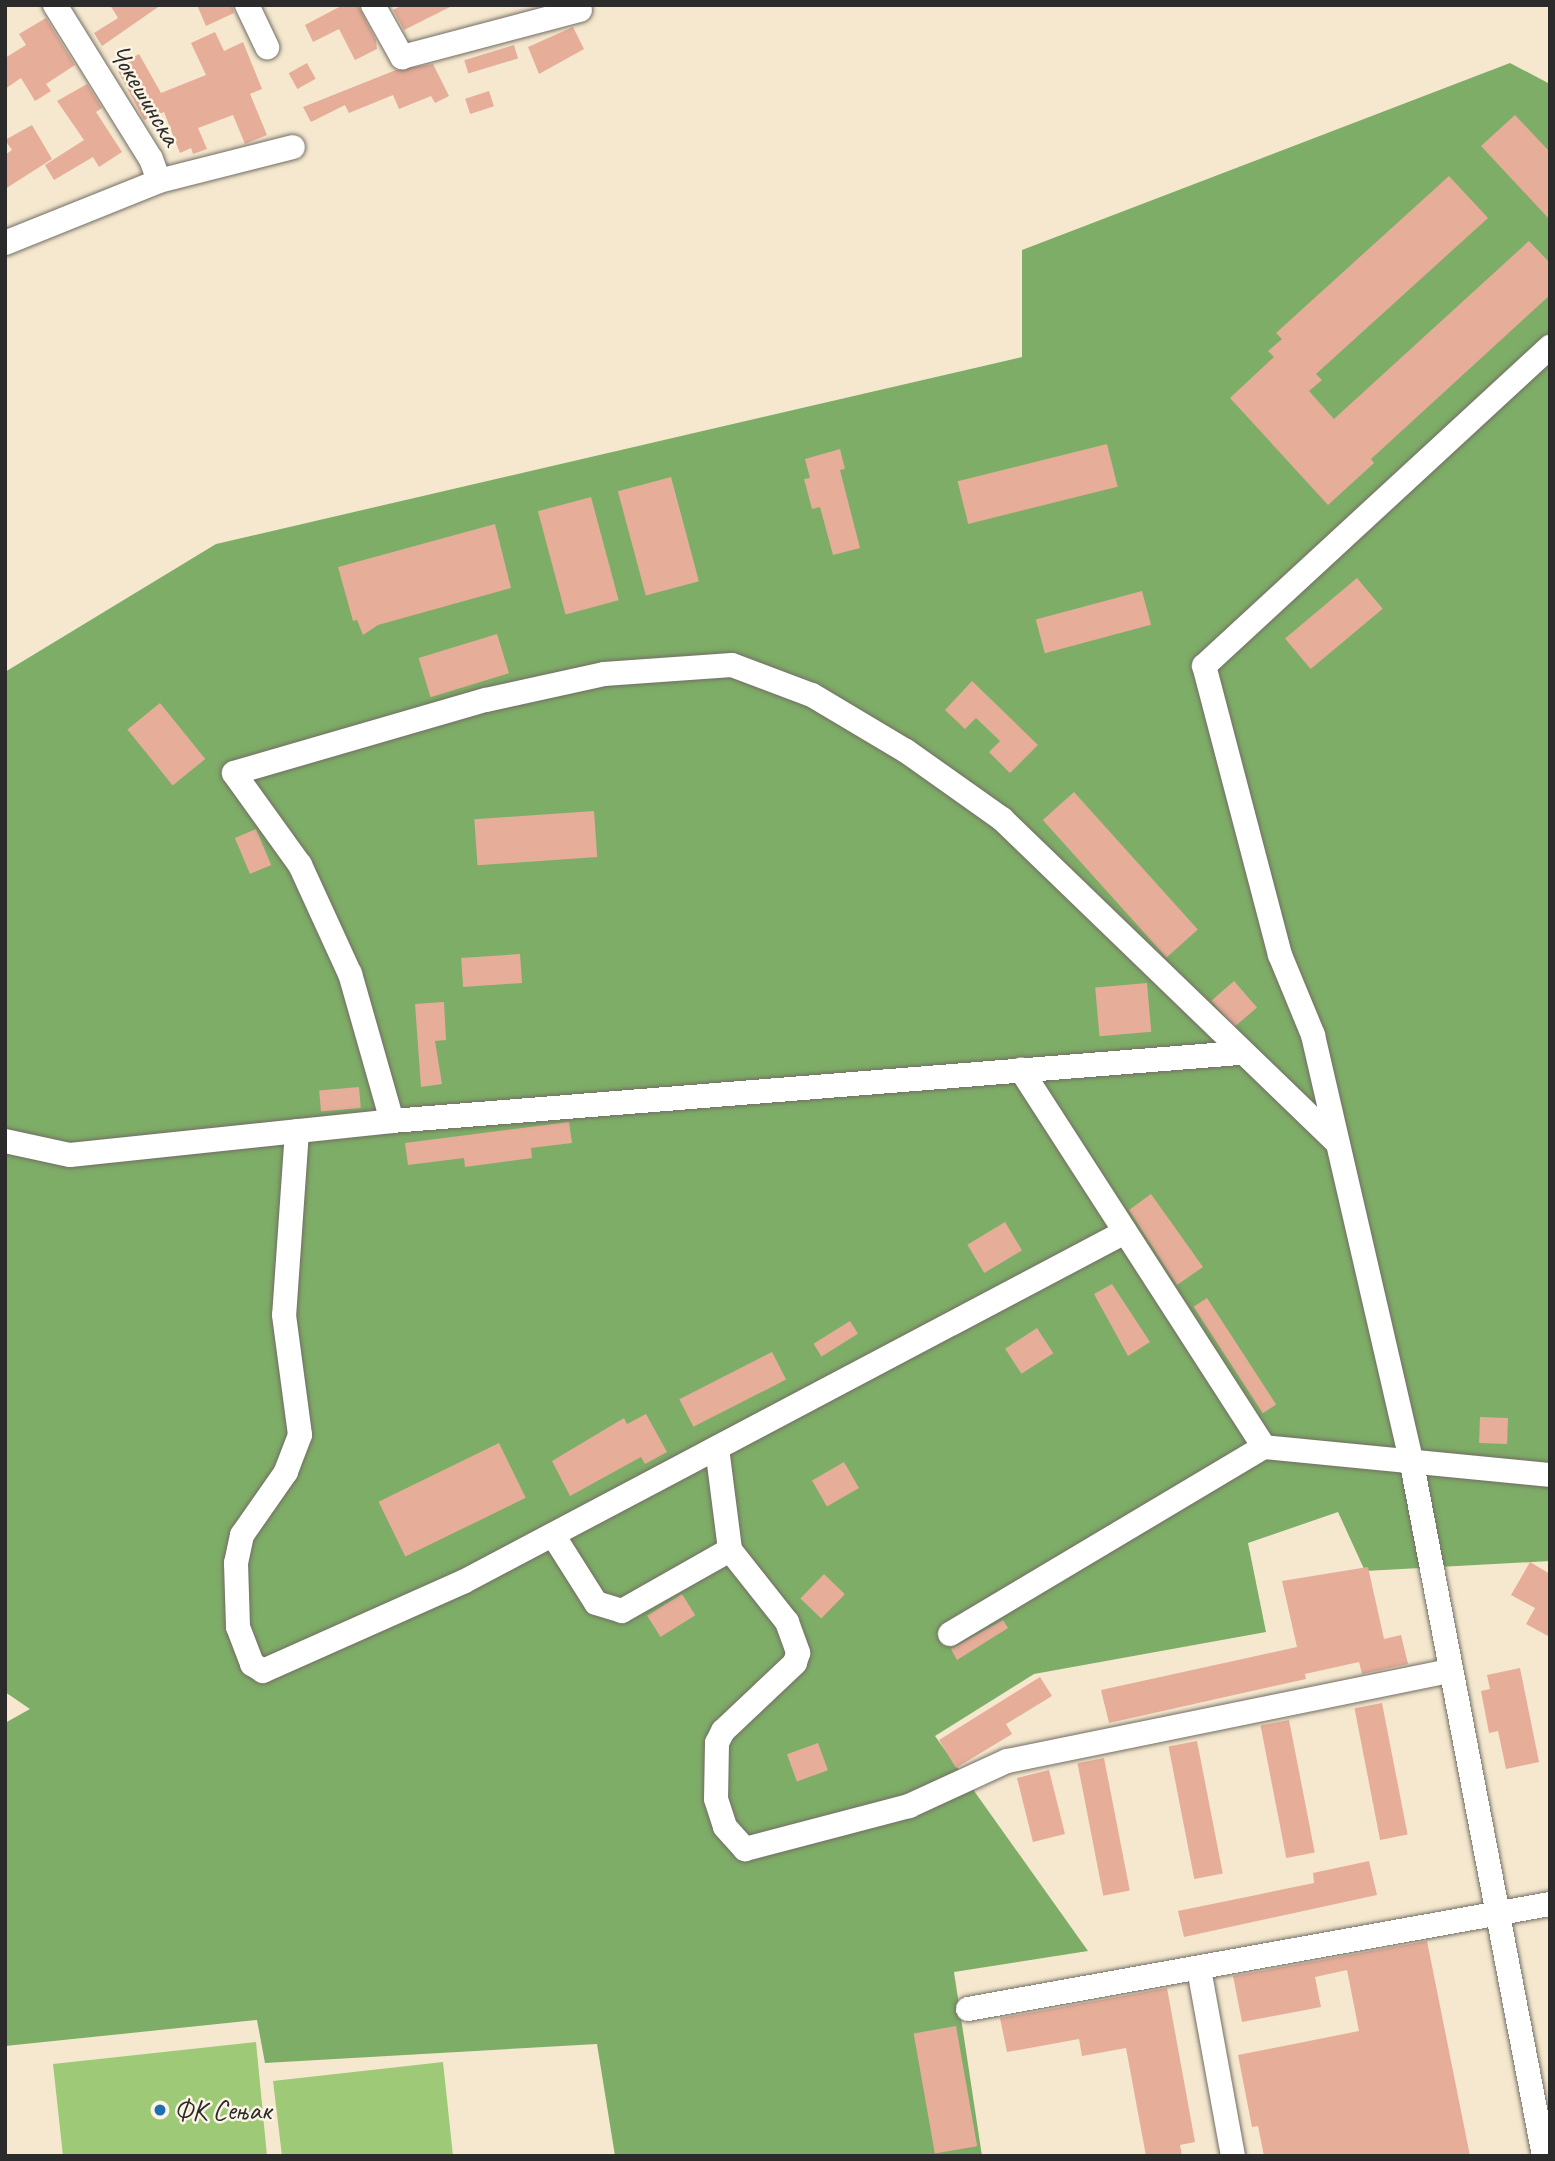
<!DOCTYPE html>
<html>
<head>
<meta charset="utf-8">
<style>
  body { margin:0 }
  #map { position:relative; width:1555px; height:2161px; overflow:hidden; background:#f5e8cf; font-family:Caveat,sans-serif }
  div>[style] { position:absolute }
  .green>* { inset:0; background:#9ec976 }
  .forest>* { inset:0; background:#7ead67 }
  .building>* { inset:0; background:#e6ad99; transform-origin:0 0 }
  .roads { filter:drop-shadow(0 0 2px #726d64) drop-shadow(0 0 2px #726d64) }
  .minor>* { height:24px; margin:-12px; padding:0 12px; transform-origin:12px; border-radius:12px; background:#fff }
  .dots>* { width:19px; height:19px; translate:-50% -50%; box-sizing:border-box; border:4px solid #fcf5e5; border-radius:50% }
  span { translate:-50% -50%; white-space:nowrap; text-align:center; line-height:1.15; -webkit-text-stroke:5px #fcf5e5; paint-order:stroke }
  .street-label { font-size:28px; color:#2b2b2b }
  .poi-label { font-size:28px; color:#2b2b2b }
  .left { translate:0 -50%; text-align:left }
  .frame { position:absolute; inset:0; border:7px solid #2b2b2b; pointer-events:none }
</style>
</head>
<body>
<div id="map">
  <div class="green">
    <i style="clip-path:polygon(256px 2042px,267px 2156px,63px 2156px,53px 2064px)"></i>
    <i style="clip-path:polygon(443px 2062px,453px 2156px,282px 2156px,273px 2081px)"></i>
  </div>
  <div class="forest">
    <i style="clip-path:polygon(1510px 63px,1550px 84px,1550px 1561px,1365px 1571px,1338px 1512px,1248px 1543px,1266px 1632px,1034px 1674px,935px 1736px,1088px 1951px,954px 1972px,982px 2156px,615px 2156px,597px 2044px,265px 2063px,257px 2020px,5px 2046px,5px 1723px,30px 1709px,5px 1692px,5px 672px,216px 544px,1022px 357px,1022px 250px)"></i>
  </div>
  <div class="building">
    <i style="clip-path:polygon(110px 5px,161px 5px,102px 46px,94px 33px,118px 18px)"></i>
    <i style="clip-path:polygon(197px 5px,232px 5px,234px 13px,206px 26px)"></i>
    <i style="clip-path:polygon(343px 5px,358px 5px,376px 40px,377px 49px,355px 60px,339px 29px,313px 42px,305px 25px)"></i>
    <i style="clip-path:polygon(403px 5px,454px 5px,404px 30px,393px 10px)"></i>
    <i style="clip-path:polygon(46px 18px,75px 65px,46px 84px,51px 91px,35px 101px,21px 78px,5px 89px,5px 58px,26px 45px,19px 34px)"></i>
    <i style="clip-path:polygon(573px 27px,584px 49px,539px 74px,528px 47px)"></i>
    <i style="clip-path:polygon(215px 32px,224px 51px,243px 42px,262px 89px,250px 94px,267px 135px,245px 144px,233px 115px,198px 128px,207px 149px,193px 154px,191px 148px,180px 153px,164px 112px,144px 120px,116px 67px,139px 54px,161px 93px,206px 75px,191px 43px)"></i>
    <i style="left:514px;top:45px;width:14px;height:52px;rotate:73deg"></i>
    <i style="left:307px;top:63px;width:18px;height:21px;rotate:61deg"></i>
    <i style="clip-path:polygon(433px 64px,449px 96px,435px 103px,431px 96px,399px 109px,393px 95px,349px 113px,345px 105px,311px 122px,303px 107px,396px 70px)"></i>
    <i style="clip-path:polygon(87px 84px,102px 108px,96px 112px,122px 152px,99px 167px,93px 157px,54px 180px,45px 165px,84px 140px,57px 101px)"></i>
    <i style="left:489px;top:91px;width:16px;height:25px;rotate:72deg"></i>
    <i style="clip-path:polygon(1515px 115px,1550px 152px,1550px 220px,1481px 146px)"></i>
    <i style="clip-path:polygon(32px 125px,52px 159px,5px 189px,5px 155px,12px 150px,5px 140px)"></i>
    <i style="clip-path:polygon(1449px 176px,1488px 218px,1316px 374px,1322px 380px,1309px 391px,1334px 419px,1529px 241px,1550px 263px,1550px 295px,1371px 459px,1374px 463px,1328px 505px,1230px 398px,1274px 357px,1268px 351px,1282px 339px,1276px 333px)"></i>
    <i style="left:1107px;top:444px;width:44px;height:154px;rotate:76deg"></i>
    <i style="clip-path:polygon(840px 449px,845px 469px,840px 470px,860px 548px,833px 555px,820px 507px,812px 509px,804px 479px,810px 478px,805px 459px)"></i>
    <i style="left:671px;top:477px;width:108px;height:55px;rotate:75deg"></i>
    <i style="left:591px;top:497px;width:107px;height:55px;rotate:75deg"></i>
    <i style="clip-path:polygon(495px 524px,511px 588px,378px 625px,363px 635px,357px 620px,353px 621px,338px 567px)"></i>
    <i style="left:1357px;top:578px;width:40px;height:94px;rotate:50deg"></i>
    <i style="left:1142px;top:591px;width:35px;height:110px;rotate:75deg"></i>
    <i style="left:497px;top:634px;width:41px;height:82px;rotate:73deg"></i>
    <i style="clip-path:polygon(972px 681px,1038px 745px,1010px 773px,989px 752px,1000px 741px,976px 718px,965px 729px,945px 710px)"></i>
    <i style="left:160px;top:703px;width:72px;height:42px;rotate:51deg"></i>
    <i style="left:1074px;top:792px;width:185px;height:42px;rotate:48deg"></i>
    <i style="left:594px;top:811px;width:46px;height:120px;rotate:86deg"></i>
    <i style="left:256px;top:829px;width:39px;height:23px;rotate:67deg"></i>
    <i style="left:520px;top:954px;width:29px;height:59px;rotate:86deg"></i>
    <i style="left:1234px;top:981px;width:35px;height:30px;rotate:49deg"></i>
    <i style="left:1147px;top:983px;width:49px;height:52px;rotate:85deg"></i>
    <i style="clip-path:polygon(444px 1002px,446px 1040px,435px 1041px,442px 1084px,421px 1087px,415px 1004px)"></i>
    <i style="left:359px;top:1087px;width:21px;height:40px;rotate:85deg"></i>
    <i style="clip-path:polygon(569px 1122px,572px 1143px,531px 1148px,532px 1158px,465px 1167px,464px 1158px,408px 1165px,405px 1143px)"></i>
    <i style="clip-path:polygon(1151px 1194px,1203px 1267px,1177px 1285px,1129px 1210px)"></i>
    <i style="left:1005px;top:1222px;width:33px;height:44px;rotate:59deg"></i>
    <i style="clip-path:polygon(1112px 1284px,1150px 1342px,1128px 1356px,1094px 1294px)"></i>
    <i style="left:1207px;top:1298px;width:127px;height:16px;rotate:57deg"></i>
    <i style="left:850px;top:1321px;width:15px;height:43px;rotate:58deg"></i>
    <i style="left:1037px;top:1328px;width:30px;height:38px;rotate:57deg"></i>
    <i style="left:772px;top:1352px;width:31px;height:104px;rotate:63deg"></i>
    <i style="clip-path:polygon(646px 1414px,667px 1452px,645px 1464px,641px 1457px,570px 1496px,552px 1461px,624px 1418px,627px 1424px)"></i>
    <i style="left:1480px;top:1417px;width:28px;height:26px;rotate:2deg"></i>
    <i style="left:499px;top:1443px;width:61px;height:134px;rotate:64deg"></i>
    <i style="left:844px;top:1462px;width:30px;height:37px;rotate:60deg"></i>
    <i style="clip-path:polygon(1530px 1562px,1550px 1574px,1550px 1637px,1526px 1624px,1535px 1608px,1511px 1595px)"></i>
    <i style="clip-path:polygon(1368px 1567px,1384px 1639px,1401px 1635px,1408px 1664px,1362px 1674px,1359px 1662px,1305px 1674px,1306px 1679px,1109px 1723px,1101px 1690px,1297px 1647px,1282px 1581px)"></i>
    <i style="left:824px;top:1574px;width:29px;height:34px;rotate:44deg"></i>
    <i style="left:682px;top:1594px;width:25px;height:41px;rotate:58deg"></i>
    <i style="clip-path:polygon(1003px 1620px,1008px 1628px,957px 1660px,951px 1649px)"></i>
    <i style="clip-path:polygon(1520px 1668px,1539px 1762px,1506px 1769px,1498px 1731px,1489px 1733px,1481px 1691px,1490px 1689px,1487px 1675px)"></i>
    <i style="clip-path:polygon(1040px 1677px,1052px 1696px,1006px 1724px,1012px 1734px,956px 1768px,939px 1740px)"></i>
    <i style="left:1382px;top:1703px;width:134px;height:28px;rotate:79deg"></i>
    <i style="left:1289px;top:1720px;width:135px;height:29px;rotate:79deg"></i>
    <i style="left:1197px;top:1741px;width:135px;height:29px;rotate:79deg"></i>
    <i style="left:818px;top:1743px;width:29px;height:33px;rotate:70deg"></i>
    <i style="left:1104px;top:1758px;width:135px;height:27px;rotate:79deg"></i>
    <i style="left:1049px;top:1770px;width:66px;height:33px;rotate:76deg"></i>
    <i style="clip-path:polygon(1369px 1861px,1377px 1895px,1184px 1937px,1178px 1911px,1314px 1883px,1313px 1873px)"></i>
    <i style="clip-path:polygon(1427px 1941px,1470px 2156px,1264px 2156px,1258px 2126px,1252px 2127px,1238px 2055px,1359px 2031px,1347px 1970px,1315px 1977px,1321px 2007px,1242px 2022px,1233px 1976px)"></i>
    <i style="clip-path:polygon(1167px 1988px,1195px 2142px,1180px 2145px,1182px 2156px,1146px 2156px,1126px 2048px,1082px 2056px,1079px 2039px,1007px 2052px,1000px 2018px)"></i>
    <i style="left:956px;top:2026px;width:122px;height:43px;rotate:80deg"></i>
  </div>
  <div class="roads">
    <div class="minor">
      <i style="left:55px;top:5px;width:181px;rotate:58.1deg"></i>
      <i style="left:151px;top:159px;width:23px;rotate:70deg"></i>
      <i style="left:247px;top:5px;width:47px;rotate:64.5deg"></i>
      <i style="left:373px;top:5px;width:60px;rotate:60.9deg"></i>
      <i style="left:402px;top:57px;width:184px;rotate:-14.8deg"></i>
      <i style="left:5px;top:243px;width:166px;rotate:-21.9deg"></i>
      <i style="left:159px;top:181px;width:138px;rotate:-14.2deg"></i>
      <i style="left:392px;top:1121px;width:153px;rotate:-105.9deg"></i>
      <i style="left:350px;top:974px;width:120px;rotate:-114.6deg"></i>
      <i style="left:300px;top:865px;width:113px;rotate:-125.7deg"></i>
      <i style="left:234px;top:773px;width:262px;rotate:-16.2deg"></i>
      <i style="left:486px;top:700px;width:121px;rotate:-12.4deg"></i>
      <i style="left:604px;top:674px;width:128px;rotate:-4deg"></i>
      <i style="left:732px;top:665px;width:85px;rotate:20.6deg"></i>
      <i style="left:812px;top:695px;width:109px;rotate:30.8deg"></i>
      <i style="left:906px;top:751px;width:118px;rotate:35.3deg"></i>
      <i style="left:1002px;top:819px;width:465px;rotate:44deg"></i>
      <i style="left:297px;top:1131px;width:184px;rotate:94deg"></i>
      <i style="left:284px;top:1315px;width:121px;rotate:82.4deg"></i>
      <i style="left:300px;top:1435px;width:40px;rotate:111deg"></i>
      <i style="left:286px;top:1472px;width:77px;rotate:124.9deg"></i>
      <i style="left:242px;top:1535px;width:29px;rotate:102deg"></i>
      <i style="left:236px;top:1563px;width:64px;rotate:88.2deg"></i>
      <i style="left:238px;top:1627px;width:40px;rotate:69deg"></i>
      <i style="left:252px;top:1664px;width:13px;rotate:32deg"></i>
      <i style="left:263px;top:1671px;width:219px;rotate:-24deg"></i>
      <i style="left:463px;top:1582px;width:749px;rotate:-27.87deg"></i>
      <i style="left:5px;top:1141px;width:66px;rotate:12.2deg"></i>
      <i style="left:70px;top:1155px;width:324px;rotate:-6deg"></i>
      <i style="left:392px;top:1121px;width:850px;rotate:-4.59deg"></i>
      <i style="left:1264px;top:1447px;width:287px;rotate:5.6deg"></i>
      <i style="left:717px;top:1448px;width:103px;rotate:82.7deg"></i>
      <i style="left:730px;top:1550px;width:92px;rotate:51.6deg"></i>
      <i style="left:787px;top:1622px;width:33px;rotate:70deg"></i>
      <i style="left:798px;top:1653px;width:10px;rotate:107deg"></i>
      <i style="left:795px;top:1663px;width:99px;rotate:136.6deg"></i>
      <i style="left:723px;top:1731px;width:13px;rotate:117deg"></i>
      <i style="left:717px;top:1743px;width:56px;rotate:91deg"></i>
      <i style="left:716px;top:1799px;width:29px;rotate:72deg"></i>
      <i style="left:725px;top:1827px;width:30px;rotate:48deg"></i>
      <i style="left:745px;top:1849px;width:170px;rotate:-14.7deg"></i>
      <i style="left:909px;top:1806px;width:108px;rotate:-24.7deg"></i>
      <i style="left:1007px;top:1761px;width:453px;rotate:-11.5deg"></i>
      <i style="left:553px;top:1535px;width:80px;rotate:57.7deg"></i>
      <i style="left:596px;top:1603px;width:27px;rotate:17deg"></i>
      <i style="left:622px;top:1611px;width:124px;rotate:-29.5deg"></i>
      <i style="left:950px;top:1634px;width:365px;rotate:-30.8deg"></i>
      <i style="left:1264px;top:1447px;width:449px;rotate:-122.8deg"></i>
      <i style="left:1199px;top:1969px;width:190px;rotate:79.7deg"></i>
      <i style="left:968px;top:2009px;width:591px;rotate:-10.23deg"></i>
      <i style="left:1544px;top:2156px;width:704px;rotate:-100.8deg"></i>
      <i style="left:1412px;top:1464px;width:440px;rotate:-103deg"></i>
      <i style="left:1313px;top:1035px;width:87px;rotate:-112.4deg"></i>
      <i style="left:1280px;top:955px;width:299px;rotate:-104.7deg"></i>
      <i style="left:1204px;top:666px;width:471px;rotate:-42.7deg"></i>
    </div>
  </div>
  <div class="dots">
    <i style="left:160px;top:2110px;background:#1f6fb2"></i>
  </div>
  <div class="street-label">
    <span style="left:145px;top:95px;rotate:59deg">Чокешинска</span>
  </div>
  <div class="poi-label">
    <span class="left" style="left:174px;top:2110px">ФК Сењак</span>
  </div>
  <div class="frame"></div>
</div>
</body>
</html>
